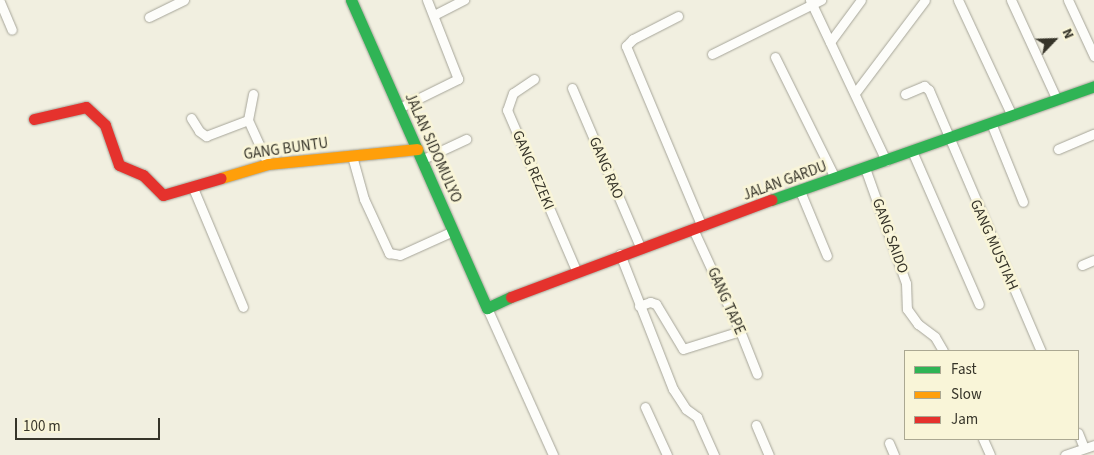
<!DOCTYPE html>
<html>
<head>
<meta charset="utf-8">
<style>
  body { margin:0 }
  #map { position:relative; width:1094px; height:455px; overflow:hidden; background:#f1efe0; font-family:"Source Sans 3",sans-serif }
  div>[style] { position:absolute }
  .roads { filter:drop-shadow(0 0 1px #a6a599) drop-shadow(0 0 1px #a6a599) }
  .street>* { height:9px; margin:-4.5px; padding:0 4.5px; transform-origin:4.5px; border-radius:4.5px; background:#fdfdfa }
  .fast>* { height:11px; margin:-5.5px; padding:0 5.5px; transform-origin:5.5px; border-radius:5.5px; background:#30b455 }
  .slow>* { height:11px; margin:-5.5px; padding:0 5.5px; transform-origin:5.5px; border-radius:5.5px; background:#ff9f0a }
  .jam>* { height:11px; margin:-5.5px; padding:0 5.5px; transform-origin:5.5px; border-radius:5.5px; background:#e5322d }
  span { translate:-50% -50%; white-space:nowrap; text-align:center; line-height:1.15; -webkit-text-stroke:5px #f9f5d8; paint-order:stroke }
  .street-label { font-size:15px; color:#363429 }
  .legend { position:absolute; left:904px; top:350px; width:175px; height:90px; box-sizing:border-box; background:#f9f5d8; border:1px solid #aba892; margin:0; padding:6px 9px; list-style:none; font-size:15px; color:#363429 }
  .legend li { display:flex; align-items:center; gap:10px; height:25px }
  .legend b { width:25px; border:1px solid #aba892 }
  .north { position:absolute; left:1029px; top:15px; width:50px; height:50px; -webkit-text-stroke:4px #f9f5d8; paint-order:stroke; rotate:66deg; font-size:14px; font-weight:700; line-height:20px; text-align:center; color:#363429 }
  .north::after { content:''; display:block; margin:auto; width:18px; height:22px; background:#363429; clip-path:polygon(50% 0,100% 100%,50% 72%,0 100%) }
  .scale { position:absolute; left:15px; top:418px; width:145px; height:22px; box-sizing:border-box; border:2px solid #363429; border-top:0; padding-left:6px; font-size:15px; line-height:18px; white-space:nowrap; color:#363429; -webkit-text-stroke:4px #f9f5d8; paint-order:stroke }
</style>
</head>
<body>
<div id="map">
  <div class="roads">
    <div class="street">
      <i style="left:810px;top:0;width:178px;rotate:64.7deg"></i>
      <i style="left:958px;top:0;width:128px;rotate:65deg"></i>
      <i style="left:1011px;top:0;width:110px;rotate:65.3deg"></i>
      <i style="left:1068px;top:0;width:62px;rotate:65.1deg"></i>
      <i style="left:0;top:2px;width:30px;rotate:67deg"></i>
      <i style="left:434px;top:15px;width:34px;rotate:-27deg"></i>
      <i style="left:678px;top:16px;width:51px;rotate:152.9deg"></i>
      <i style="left:633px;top:39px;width:10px;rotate:135deg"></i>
      <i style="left:626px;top:46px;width:196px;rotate:67.2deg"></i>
      <i style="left:149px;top:17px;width:39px;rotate:-26deg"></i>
      <i style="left:830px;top:42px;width:52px;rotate:-53.6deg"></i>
      <i style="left:712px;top:54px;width:122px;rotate:-26.4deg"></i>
      <i style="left:775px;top:57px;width:135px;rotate:63.6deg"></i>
      <i style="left:534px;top:79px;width:25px;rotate:146deg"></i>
      <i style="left:513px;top:93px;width:18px;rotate:109deg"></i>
      <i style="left:507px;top:110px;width:174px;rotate:66.7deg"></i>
      <i style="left:572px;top:88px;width:173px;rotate:66.8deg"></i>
      <i style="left:855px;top:93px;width:116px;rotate:-53deg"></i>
      <i style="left:253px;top:94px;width:26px;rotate:101deg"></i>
      <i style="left:248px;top:120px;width:48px;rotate:65.6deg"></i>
      <i style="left:905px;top:94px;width:21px;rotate:-23deg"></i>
      <i style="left:924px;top:86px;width:6px;rotate:39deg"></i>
      <i style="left:929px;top:90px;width:284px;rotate:66.8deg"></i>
      <i style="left:399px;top:108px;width:66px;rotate:-26.2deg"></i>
      <i style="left:458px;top:79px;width:85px;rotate:-111.4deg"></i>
      <i style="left:191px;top:118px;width:15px;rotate:58deg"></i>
      <i style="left:199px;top:131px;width:9px;rotate:36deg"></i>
      <i style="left:206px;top:136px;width:45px;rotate:-20.9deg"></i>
      <i style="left:991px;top:123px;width:85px;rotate:67.9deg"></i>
      <i style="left:1058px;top:149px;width:39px;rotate:-23deg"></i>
      <i style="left:912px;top:151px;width:167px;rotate:66.4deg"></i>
      <i style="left:352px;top:156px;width:45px;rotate:74.4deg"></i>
      <i style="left:364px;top:199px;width:60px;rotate:65.2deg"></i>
      <i style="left:389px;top:253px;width:11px;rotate:10deg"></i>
      <i style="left:400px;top:255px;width:58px;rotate:-24.4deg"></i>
      <i style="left:421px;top:160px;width:50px;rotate:-25deg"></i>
      <i style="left:865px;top:168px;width:122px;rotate:70.4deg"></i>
      <i style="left:906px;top:283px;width:26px;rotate:88deg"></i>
      <i style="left:907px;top:309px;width:19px;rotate:54deg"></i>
      <i style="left:918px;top:324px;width:21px;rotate:37deg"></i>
      <i style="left:935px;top:337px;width:16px;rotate:60deg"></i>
      <i style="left:193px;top:188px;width:129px;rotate:67.2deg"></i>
      <i style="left:800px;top:191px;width:70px;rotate:67.4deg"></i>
      <i style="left:693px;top:229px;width:112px;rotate:65.3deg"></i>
      <i style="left:740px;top:331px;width:46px;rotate:68.4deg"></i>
      <i style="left:620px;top:254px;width:145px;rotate:68.6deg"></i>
      <i style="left:673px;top:389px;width:24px;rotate:57deg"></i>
      <i style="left:686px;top:409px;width:14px;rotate:36deg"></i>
      <i style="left:697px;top:417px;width:42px;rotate:65.9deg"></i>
      <i style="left:1082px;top:265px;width:13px;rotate:-23deg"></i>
      <i style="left:639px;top:306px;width:12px;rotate:-20deg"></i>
      <i style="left:650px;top:302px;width:6px;rotate:18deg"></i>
      <i style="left:656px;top:304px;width:52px;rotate:59deg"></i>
      <i style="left:683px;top:349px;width:60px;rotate:-17.5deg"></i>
      <i style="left:487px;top:308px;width:161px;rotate:65.8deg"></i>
      <i style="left:645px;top:407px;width:53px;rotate:65.4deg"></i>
      <i style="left:756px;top:425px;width:33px;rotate:67deg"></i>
      <i style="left:1078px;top:433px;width:16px;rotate:68deg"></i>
      <i style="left:983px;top:439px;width:17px;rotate:66deg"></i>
      <i style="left:889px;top:443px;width:13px;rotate:67deg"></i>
      <i style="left:1065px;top:455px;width:31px;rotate:-19deg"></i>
    </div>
    <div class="fast">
      <i style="left:351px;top:0;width:337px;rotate:66.2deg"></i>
      <i style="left:487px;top:308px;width:26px;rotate:-25deg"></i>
      <i style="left:771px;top:200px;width:343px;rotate:-19.4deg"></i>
    </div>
    <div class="slow">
      <i style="left:221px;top:178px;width:49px;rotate:-16.6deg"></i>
      <i style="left:268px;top:164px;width:150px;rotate:-5.7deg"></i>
    </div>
    <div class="jam">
      <i style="left:34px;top:119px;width:53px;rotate:-13deg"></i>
      <i style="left:86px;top:107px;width:26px;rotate:43deg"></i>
      <i style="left:105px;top:125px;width:42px;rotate:70.7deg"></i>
      <i style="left:119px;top:165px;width:26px;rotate:23deg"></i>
      <i style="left:143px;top:175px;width:28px;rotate:45deg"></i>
      <i style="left:163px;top:195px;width:60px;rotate:-16.3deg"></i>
      <i style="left:511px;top:297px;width:278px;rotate:-20.5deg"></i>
    </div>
  </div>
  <div class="street-label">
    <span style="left:433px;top:148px;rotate:66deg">JALAN SIDOMULYO</span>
    <span style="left:286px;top:149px;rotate:-8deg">GANG BUNTU</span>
    <span style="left:606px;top:168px;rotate:67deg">GANG RAO</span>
    <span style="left:533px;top:170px;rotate:67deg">GANG REZEKI</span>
    <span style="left:785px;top:181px;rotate:-20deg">JALAN GARDU</span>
    <span style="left:890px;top:236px;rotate:70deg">GANG SAIDO</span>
    <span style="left:994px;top:245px;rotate:66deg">GANG MUSTIAH</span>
    <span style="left:726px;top:301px;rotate:66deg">GANG TAPE</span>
  </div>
  <ul class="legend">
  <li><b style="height:6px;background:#30b455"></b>Fast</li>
  <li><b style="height:6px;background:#ff9f0a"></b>Slow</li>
  <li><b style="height:6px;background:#e5322d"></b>Jam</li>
  </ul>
  <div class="north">N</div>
  <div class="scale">100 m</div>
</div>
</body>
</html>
